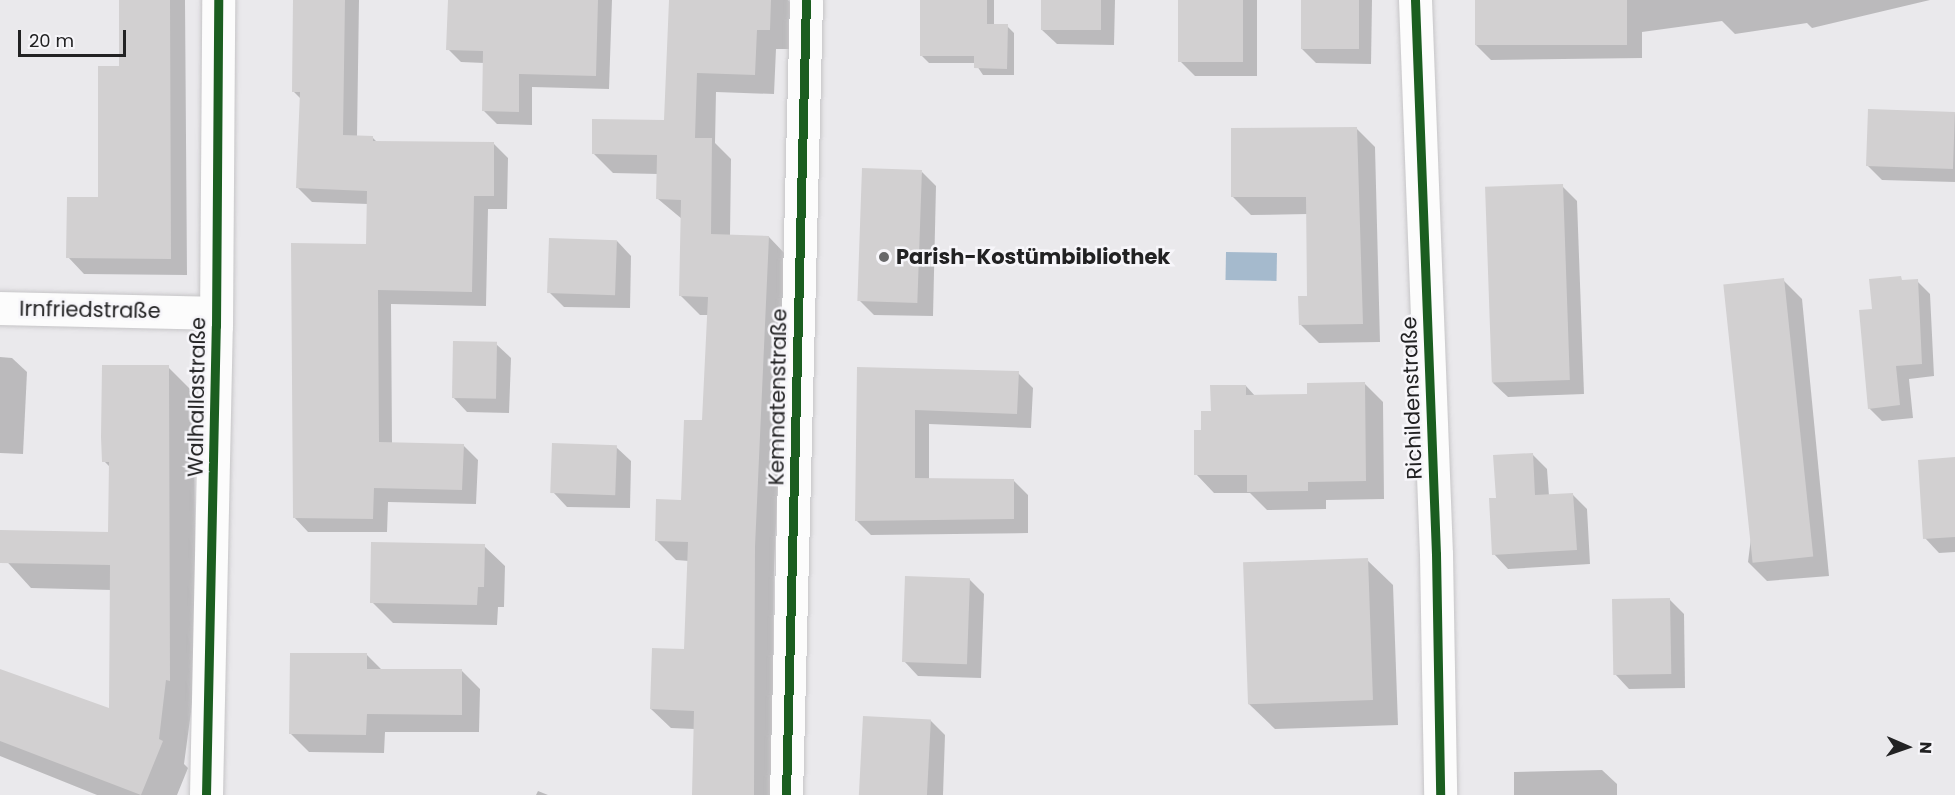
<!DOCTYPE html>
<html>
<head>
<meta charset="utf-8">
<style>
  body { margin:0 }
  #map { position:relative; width:1955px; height:795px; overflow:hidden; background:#eae9ec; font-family:Poppins,sans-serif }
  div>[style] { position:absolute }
  .water>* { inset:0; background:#a5bacd; transform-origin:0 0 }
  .shadow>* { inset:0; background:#0003 }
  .building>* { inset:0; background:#d2d0d1; transform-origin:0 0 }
  .roads { filter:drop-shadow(0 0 2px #c6c5c7) drop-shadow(0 0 2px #c6c5c7) }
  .street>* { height:33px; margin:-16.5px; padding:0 16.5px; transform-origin:16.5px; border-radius:16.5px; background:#fcfcfc }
  .cycleway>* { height:9px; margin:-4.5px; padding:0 4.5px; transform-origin:4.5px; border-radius:4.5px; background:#1b5e20 }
  .dots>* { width:16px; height:16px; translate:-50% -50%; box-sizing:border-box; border:3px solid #f7f6fa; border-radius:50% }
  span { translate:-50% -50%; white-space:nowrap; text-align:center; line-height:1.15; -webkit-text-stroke:5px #f7f6fa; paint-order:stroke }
  .poi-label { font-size:21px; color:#222223; font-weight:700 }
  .left { translate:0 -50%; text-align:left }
  .street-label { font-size:21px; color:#222223 }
  .north { position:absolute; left:1877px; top:717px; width:60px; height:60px; -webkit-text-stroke:4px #f7f6fa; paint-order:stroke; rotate:92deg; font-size:16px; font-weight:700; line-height:24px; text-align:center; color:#222223 }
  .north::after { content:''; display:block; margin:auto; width:21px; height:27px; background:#222223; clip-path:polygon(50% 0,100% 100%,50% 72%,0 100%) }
  .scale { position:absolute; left:18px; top:30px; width:108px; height:27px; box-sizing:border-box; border:3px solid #222223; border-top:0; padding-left:8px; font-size:18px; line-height:21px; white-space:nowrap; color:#222223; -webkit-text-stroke:4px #f7f6fa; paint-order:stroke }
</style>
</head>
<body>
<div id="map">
  <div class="water">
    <i style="left:1226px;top:252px;width:51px;height:28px;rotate:1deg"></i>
  </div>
  <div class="shadow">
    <i style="clip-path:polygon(120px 0,185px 0,187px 275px,84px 274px,68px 257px,99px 199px,120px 67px)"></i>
    <i style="clip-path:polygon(295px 0,359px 0,357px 137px,372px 137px,377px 142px,494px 144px,508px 158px,507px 209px,488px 209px,486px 306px,391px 304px,392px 444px,463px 445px,478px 460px,476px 504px,388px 502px,387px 532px,308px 532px,294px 517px,367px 246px,368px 204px,312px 202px,298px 188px,301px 99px,293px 91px)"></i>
    <i style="clip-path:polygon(450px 0,612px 0,609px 89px,532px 87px,532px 125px,497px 124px,484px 111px,484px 63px,461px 62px,448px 49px)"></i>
    <i style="clip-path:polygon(670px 0,788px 0,791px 3px,789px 49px,776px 49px,774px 94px,716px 92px,715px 143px,731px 159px,730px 236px,769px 237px,788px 257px,774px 568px,772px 795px,693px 795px,695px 729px,671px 728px,651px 709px,686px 651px,689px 561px,676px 560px,656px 540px,683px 502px,704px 422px,708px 315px,700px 315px,680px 295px,682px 219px,658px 199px,658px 174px,613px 173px,593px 153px,665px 122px)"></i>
    <i style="clip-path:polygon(922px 0,994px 0,994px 26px,1007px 26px,1014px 33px,1014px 75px,983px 75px,975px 63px,929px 63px,921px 55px)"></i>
    <i style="clip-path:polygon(1043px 0,1115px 0,1114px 45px,1057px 44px,1042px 30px)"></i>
    <i style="clip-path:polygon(1180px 0,1257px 0,1257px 76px,1195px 76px,1180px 61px)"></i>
    <i style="clip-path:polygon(1302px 0,1372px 0,1371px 64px,1316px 63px,1301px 48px)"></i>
    <i style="clip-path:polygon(1477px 0,1930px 0,1812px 28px,1807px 23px,1735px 34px,1722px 21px,1642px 32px,1642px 58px,1491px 60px,1476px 45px)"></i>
    <i style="clip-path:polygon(1955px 113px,1955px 182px,1882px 180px,1867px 165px)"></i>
    <i style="clip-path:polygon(1357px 129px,1375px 147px,1380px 342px,1319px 343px,1301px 325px,1309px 297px,1308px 214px,1251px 215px,1233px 197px)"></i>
    <i style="clip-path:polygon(922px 172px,936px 186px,933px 316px,874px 315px,859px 300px)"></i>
    <i style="clip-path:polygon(1562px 186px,1577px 201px,1584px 394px,1508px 397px,1493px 383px)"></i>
    <i style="clip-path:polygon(617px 241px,631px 256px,630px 308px,564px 307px,550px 293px)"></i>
    <i style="clip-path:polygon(1783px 280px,1802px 299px,1829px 576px,1767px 581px,1748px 562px)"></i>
    <i style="clip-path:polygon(1917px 281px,1930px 294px,1934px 376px,1909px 379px,1913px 418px,1882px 421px,1869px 408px,1874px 310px)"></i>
    <i style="clip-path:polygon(496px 344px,511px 358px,509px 413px,467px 412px,453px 397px)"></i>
    <i style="clip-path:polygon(0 357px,12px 358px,27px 372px,23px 454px,0 453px)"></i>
    <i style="clip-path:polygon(168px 367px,194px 393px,196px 675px,184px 764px,188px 768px,177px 795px,97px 795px,0 756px,0 671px,110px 710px,112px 590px,31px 588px,0 554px,0 531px,110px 534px,110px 467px,104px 461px)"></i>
    <i style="clip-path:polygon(859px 369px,1018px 373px,1033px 388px,1031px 428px,929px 424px,929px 480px,1014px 481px,1028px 495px,1028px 533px,871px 535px,856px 520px)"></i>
    <i style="clip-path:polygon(1364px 383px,1383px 402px,1384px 499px,1326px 500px,1326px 509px,1267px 510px,1250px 493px,1214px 493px,1196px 474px,1203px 431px,1212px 412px,1246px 386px,1256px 397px,1308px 396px)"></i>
    <i style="clip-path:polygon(616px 447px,631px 461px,630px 508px,567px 507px,553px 492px)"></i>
    <i style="clip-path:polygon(1532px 454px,1547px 469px,1549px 496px,1573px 495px,1587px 509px,1590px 564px,1508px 569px,1494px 554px,1497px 499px)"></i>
    <i style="clip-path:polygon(1955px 459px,1955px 552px,1939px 553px,1925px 538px)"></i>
    <i style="clip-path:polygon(484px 546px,505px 566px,504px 607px,498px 607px,497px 625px,393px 623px,372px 602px)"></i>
    <i style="clip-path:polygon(1367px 560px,1393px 585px,1398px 725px,1275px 729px,1249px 704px)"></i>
    <i style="clip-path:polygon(969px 579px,984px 594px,981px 678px,918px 676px,904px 661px)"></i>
    <i style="clip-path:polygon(1669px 599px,1684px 614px,1685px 688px,1629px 689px,1615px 674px)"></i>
    <i style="clip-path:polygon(367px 655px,382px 670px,462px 671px,480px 689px,479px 732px,385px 732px,384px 753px,309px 752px,291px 734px)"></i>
    <i style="clip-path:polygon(930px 720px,945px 735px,943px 795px,861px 795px)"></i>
    <i style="clip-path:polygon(1602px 770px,1617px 784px,1617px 795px,1514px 795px,1514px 772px)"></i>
    <i style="clip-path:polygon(538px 791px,548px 795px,536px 795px)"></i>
  </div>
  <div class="building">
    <i style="clip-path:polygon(119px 0,170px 0,171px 259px,66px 258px,67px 197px,98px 197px,98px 66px,119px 66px)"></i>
    <i style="clip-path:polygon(293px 0,345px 0,343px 135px,373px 136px,373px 141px,494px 142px,494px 196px,474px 196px,472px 292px,378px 290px,379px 442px,464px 444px,462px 490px,374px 488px,373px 519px,293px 518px,291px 243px,366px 244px,367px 191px,296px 188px,300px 92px,292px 92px)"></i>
    <i style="clip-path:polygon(448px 0,598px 0,596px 76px,519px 74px,519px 112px,482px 111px,483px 51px,446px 50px)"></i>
    <i style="clip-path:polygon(669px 0,771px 0,770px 30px,757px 30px,755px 75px,697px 73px,695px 138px,712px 138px,711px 234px,769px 236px,755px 547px,754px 795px,692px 795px,694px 711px,650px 709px,652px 648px,684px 649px,688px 542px,655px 541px,656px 499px,681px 500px,684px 420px,702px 420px,708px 297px,679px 296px,681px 200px,656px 199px,657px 155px,592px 154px,592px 119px,664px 120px)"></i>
    <i style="clip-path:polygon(920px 0,987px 0,987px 24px,1008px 24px,1007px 69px,974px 68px,974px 56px,920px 56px)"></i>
    <i style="left:1041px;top:0;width:60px;height:30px"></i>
    <i style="left:1178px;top:0;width:65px;height:62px"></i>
    <i style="left:1301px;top:0;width:58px;height:49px"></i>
    <i style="left:1475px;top:0;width:152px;height:45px"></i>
    <i style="left:1868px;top:109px;width:87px;height:57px;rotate:2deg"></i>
    <i style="clip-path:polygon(1357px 127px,1363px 324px,1299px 325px,1298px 296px,1307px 296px,1306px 197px,1231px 197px,1231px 128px)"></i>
    <i style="left:862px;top:168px;width:60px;height:133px;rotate:2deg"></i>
    <i style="left:1563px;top:184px;width:196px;height:78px;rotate:88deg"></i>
    <i style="left:549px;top:238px;width:68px;height:55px;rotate:2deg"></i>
    <i style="clip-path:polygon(1901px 276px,1902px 280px,1918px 279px,1922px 364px,1896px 366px,1900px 405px,1868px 409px,1859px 310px,1872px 309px,1869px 279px)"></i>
    <i style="left:1784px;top:278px;width:280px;height:61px;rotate:84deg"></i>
    <i style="left:453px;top:341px;width:44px;height:57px;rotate:1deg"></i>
    <i style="clip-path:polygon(102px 365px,169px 365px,170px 681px,166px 680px,159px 739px,163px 741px,141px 795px,0 741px,0 669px,109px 708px,110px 565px,0 563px,0 530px,108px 532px,109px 462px,102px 462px,101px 437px)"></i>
    <i style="clip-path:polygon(857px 367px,1019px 371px,1017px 414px,915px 410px,915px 478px,1014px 479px,1014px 519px,855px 521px)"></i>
    <i style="clip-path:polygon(1365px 382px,1366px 481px,1308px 482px,1308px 491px,1247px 492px,1247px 475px,1194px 475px,1194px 430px,1201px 430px,1201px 411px,1211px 411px,1210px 385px,1246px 385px,1246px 395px,1307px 394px,1307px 383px)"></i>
    <i style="left:552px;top:443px;width:65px;height:50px;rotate:2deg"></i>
    <i style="clip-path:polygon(1533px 453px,1535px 495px,1573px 493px,1577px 550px,1492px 555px,1489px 498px,1496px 498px,1493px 455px)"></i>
    <i style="clip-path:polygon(1955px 457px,1955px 537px,1923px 539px,1918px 460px)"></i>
    <i style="clip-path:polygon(371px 542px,485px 544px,484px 587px,478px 587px,477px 605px,370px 603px)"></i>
    <i style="left:1368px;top:558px;width:142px;height:125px;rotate:88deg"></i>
    <i style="left:905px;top:576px;width:65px;height:86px;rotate:2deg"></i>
    <i style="left:1670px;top:598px;width:76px;height:58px;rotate:89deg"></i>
    <i style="clip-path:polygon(290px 653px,367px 653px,367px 669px,462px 669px,462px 715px,367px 714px,366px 735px,289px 734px)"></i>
    <i style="left:863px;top:716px;width:68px;height:79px;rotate:3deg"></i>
  </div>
  <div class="roads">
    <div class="street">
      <i style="left:1415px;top:0;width:554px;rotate:87.83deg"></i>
      <i style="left:1436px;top:554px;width:241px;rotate:89deg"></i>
      <i style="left:0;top:308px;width:216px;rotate:1.3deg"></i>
      <i style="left:206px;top:795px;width:469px;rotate:-88.8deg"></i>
      <i style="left:216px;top:326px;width:326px;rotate:-89.6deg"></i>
      <i style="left:786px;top:795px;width:795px;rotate:-88.56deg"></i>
    </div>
  </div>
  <div class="cycleway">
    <i style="left:1415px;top:0;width:554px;rotate:87.83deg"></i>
    <i style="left:1436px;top:554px;width:241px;rotate:89deg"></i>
    <i style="left:206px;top:795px;width:469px;rotate:-88.8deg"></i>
    <i style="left:216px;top:326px;width:326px;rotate:-89.6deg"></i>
    <i style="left:786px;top:795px;width:795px;rotate:-88.56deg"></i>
  </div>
  <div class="dots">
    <i style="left:884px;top:257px;background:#686869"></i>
  </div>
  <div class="poi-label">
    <span class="left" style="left:896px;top:257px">Parish-Kostümbibliothek</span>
  </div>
  <div class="street-label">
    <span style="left:90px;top:310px;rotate:1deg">Irnfriedstraße</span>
    <span style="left:197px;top:397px;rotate:-89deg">Walhallastraße</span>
    <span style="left:778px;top:397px;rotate:-89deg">Kemnatenstraße</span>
    <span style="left:1412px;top:398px;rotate:-92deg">Richildenstraße</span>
  </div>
  <div class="north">N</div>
  <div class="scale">20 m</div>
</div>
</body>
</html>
